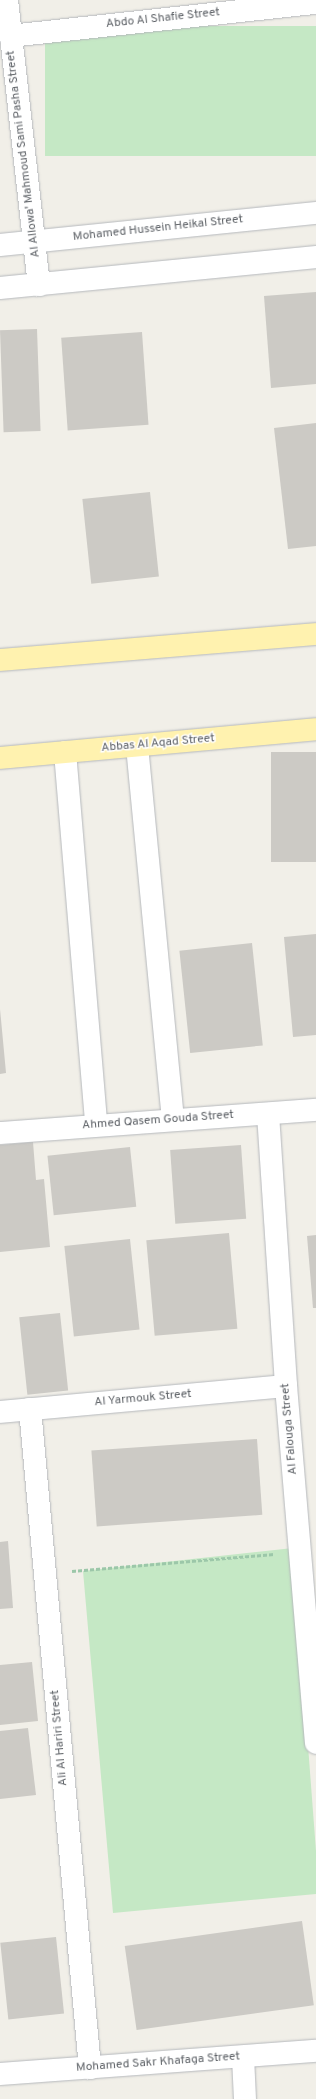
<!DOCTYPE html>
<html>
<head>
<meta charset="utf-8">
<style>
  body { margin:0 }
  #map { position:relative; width:316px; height:2099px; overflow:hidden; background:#f1efe8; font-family:Overpass,sans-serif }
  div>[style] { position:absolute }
  .green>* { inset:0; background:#c5e8c5; transform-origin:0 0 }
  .building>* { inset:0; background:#cccac5; transform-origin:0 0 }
  .path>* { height:2.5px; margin-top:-1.25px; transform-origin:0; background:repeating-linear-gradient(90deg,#9cc7a9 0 4px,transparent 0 6px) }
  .roads { filter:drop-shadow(0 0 1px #b5b8bc) drop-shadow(0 0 1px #b5b8bc) }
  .minor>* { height:22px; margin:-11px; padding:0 11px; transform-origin:11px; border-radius:11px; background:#fff }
  .primary>* { height:22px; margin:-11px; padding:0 11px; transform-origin:11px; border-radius:11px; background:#fff2af }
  span { translate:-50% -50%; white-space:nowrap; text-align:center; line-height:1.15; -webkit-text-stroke:3px #fff; paint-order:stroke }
  .street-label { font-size:12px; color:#5f6368 }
</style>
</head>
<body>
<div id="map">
  <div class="green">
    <i style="left:316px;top:26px;width:130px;height:271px;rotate:90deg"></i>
    <i style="clip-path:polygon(293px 1548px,316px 1851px,316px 1894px,113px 1913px,83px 1571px)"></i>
  </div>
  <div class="building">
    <i style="clip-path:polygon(316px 292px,316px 384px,271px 388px,264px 296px)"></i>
    <i style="left:37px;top:329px;width:102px;height:37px;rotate:88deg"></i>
    <i style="left:142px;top:332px;width:93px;height:81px;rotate:86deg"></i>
    <i style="clip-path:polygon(316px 423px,316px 546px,288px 549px,274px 428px)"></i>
    <i style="left:150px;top:492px;width:85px;height:68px;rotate:84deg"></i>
    <i style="left:316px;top:752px;width:110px;height:45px;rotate:90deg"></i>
    <i style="clip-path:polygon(316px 934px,316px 1035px,293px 1037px,284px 937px)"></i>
    <i style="left:252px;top:943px;width:103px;height:73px;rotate:84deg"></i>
    <i style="clip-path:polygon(0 1009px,6px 1073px,0 1074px)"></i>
    <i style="clip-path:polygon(33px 1142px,36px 1180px,44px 1179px,50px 1247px,0 1252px,0 1145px)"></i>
    <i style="left:241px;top:1145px;width:74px;height:71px;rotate:86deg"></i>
    <i style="left:130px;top:1147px;width:60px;height:83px;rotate:84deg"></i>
    <i style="left:229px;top:1233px;width:96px;height:83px;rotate:85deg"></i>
    <i style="clip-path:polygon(316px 1235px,316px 1308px,313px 1308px,307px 1236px)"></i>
    <i style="left:130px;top:1239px;width:91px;height:66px;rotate:84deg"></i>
    <i style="left:60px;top:1313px;width:78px;height:41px;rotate:84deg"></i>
    <i style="left:257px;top:1439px;width:76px;height:166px;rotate:86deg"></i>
    <i style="clip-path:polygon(8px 1541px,13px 1608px,0 1609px,0 1542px)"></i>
    <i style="clip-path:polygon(32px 1662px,38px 1721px,0 1725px,0 1665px)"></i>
    <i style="clip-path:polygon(28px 1728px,36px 1795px,0 1799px,0 1731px)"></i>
    <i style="left:302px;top:1921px;width:85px;height:179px;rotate:82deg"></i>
    <i style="left:56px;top:1937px;width:77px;height:56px;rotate:84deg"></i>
  </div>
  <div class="path">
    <i style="left:72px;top:1571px;width:203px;rotate:-4.8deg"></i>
  </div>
  <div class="roads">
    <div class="minor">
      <i style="left:7px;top:0;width:287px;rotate:83.6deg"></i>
      <i style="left:10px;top:36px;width:308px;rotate:-6.2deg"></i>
      <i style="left:0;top:245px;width:318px;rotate:-5.8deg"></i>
      <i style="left:0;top:288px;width:318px;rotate:-5.6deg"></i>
      <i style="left:137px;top:746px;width:375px;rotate:84.5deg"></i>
      <i style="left:65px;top:752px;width:374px;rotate:85.2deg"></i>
      <i style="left:268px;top:1114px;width:273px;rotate:86.2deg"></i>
      <i style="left:286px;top:1386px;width:358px;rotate:85.2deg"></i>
      <i style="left:0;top:1133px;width:317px;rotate:-4.2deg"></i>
      <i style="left:30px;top:1409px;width:662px;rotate:84.8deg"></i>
      <i style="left:0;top:1412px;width:287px;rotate:-5.2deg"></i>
      <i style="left:243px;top:2057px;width:42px;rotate:87.3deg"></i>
      <i style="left:0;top:2074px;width:317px;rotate:-4.2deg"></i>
    </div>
    <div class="primary">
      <i style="left:0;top:660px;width:317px;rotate:-4.7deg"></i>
      <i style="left:0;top:758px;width:317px;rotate:-5.2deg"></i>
    </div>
  </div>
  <div class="street-label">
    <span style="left:163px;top:19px;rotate:-6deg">Abdo Al Shafie Street</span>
    <span style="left:24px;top:154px;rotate:-97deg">Al Allowa' Mahmoud Sami Pasha Street</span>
    <span style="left:158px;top:229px;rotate:-6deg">Mohamed Hussein Heikal Street</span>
    <span style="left:158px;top:744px;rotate:-5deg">Abbas Al Aqad Street</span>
    <span style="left:158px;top:1121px;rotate:-4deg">Ahmed Qasem Gouda Street</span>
    <span style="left:143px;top:1399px;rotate:-5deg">Al Yarmouk Street</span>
    <span style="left:290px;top:1429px;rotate:-95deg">Al Falouga Street</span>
    <span style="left:60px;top:1738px;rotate:-95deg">Ali Al Hariri Street</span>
    <span style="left:158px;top:2063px;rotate:-4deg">Mohamed Sakr Khafaga Street</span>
  </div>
</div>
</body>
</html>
